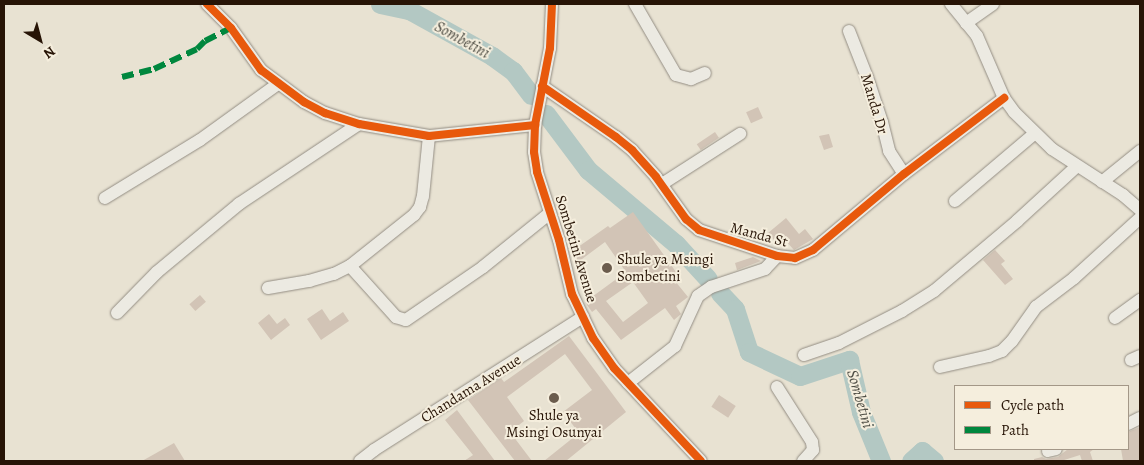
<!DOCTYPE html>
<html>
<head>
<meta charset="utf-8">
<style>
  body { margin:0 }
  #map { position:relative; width:1144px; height:465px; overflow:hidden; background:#e8e2d2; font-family:Alegreya,serif }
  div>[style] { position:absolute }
  .river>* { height:19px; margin:-9.5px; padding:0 9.5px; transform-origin:9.5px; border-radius:9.5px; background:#b3c8c3 }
  .building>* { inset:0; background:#d2c4b6; transform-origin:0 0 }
  .roads { filter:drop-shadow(0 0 1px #938d83) drop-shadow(0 0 1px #938d83) }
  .minor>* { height:12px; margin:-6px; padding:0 6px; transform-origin:6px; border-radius:6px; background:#eceae2 }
  .quiet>* { height:6px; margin-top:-3px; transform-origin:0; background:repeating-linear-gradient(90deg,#00873e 0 12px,transparent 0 18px) }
  .cycleway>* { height:8px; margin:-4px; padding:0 4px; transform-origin:4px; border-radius:4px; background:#e8590c }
  .dots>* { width:14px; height:14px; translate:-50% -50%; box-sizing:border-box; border:2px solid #f5eedd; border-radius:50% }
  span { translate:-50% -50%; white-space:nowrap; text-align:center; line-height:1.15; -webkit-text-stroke:4px #f5eedd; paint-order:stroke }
  .street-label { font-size:15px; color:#271406 }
  .poi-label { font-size:15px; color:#271406 }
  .left { translate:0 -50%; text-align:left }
  .water-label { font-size:16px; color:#504f46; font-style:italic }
  .frame { position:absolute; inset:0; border:5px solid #271406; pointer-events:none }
  .legend { position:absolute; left:954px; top:385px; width:175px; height:65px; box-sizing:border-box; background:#f5eedd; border:1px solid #a39787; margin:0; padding:6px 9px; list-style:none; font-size:15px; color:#271406 }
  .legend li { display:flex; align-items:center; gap:10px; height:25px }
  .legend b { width:25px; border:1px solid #a39787 }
  .north { position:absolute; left:15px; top:15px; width:50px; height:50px; -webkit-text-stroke:4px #f5eedd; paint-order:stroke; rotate:143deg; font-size:14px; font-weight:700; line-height:20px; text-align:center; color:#271406 }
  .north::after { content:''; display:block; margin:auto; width:18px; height:22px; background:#271406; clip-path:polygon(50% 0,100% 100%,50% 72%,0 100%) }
</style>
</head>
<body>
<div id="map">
  <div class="river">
    <i style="left:380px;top:4px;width:30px;rotate:12deg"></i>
    <i style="left:409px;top:10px;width:95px;rotate:29deg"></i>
    <i style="left:492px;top:56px;width:26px;rotate:36deg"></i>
    <i style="left:513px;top:71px;width:30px;rotate:53deg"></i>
    <i style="left:546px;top:114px;width:70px;rotate:53.1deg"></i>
    <i style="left:588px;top:170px;width:115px;rotate:40.1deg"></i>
    <i style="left:676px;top:244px;width:47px;rotate:47.6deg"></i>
    <i style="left:720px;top:293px;width:22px;rotate:47deg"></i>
    <i style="left:735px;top:309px;width:45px;rotate:72deg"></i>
    <i style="left:749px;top:352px;width:56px;rotate:25.2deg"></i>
    <i style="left:800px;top:376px;width:52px;rotate:-18.1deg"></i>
    <i style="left:849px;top:360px;width:53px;rotate:77deg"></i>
    <i style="left:861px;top:412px;width:53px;rotate:67.8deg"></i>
    <i style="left:911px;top:461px;width:15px;rotate:-42deg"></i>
    <i style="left:922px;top:451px;width:16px;rotate:40deg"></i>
  </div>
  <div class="building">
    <i style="left:758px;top:107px;width:12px;height:13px;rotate:66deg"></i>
    <i style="left:715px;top:132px;width:7px;height:22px;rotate:56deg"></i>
    <i style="clip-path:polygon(829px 134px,833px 147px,824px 150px,819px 136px)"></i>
    <i style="clip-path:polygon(evenodd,633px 212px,676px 272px,671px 276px,688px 297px,676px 306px,681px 314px,674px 320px,665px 308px,621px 340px,596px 309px,592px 312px,585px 302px,626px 272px,605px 242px,578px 262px,571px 252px,608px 226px,610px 228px,633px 212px,633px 282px,648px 303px,623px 322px,606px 301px,633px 282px)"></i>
    <i style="clip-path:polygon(786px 218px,799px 234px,805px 229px,813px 239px,794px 250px,785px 240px,779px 246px,768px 233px)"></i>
    <i style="clip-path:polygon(995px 250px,1005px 261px,1001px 264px,1013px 279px,1005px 285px,983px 260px)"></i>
    <i style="clip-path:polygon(753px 257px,761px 261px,737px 270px,735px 263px)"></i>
    <i style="left:200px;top:295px;width:9px;height:14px;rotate:49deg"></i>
    <i style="clip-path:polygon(322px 309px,330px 321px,343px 312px,349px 321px,321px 340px,307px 319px)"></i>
    <i style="clip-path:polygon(269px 314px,277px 324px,285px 318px,290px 325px,271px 340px,258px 323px)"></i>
    <i style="clip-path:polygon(569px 336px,626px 412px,566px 461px,544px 461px,579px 433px,563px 412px,592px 390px,565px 354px,507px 397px,524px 421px,510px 432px,532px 461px,515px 461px,468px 400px,501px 378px,504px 382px)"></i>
    <i style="left:719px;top:395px;width:20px;height:14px;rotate:33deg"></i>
    <i style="clip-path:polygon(457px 410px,495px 461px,464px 461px,473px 455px,445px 420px)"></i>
    <i style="clip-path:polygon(1140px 427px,1140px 461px,1123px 461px,1121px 449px,1128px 449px,1128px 432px)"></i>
    <i style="clip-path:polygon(174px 443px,185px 461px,142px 461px)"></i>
    <i style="clip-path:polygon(1068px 449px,1094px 449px,1090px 452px,1093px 461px,1082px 461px,1080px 455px,1061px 461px,1034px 461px,1034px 459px,1042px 457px,1046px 459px,1058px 457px)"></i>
  </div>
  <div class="roads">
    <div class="minor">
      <i style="left:207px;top:4px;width:34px;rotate:45deg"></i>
      <i style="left:231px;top:28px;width:52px;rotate:54.5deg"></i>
      <i style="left:261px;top:70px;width:54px;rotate:36.7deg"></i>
      <i style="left:304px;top:102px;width:24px;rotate:28deg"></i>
      <i style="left:325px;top:113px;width:36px;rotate:18deg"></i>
      <i style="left:359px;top:124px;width:71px;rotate:9.7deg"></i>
      <i style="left:429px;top:136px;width:107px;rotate:-5.9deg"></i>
      <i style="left:552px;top:4px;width:44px;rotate:92.6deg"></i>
      <i style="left:550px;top:48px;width:78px;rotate:101deg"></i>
      <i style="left:535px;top:125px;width:27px;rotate:92deg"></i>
      <i style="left:534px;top:152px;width:20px;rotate:81deg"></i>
      <i style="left:537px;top:172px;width:71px;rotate:72.1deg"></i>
      <i style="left:559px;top:240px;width:56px;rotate:76.5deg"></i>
      <i style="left:572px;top:294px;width:49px;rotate:64.5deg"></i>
      <i style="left:593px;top:338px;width:37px;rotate:55deg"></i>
      <i style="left:614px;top:368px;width:127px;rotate:46.9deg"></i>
      <i style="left:635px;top:4px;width:82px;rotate:60deg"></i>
      <i style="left:676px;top:75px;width:16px;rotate:15deg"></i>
      <i style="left:691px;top:79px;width:15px;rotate:-23deg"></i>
      <i style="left:951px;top:4px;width:41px;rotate:50.9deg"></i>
      <i style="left:977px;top:36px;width:68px;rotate:66.5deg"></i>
      <i style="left:1004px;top:98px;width:17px;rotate:54deg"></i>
      <i style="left:1014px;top:112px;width:53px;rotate:44.2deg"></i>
      <i style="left:1052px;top:149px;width:85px;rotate:32.9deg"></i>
      <i style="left:1123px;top:195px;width:23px;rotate:41deg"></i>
      <i style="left:966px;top:23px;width:33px;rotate:-35deg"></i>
      <i style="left:849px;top:31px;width:49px;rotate:68.6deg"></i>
      <i style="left:867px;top:77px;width:47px;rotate:71.6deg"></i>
      <i style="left:882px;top:122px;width:30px;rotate:76deg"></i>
      <i style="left:889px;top:151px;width:27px;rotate:57deg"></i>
      <i style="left:542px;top:86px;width:90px;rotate:34.6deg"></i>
      <i style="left:616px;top:137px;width:21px;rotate:39deg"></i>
      <i style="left:632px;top:150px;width:36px;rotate:48deg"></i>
      <i style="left:656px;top:177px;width:52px;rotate:54.5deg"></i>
      <i style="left:686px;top:219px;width:17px;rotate:40deg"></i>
      <i style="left:699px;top:230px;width:82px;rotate:18.4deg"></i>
      <i style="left:777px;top:256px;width:18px;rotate:6deg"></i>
      <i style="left:795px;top:258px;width:20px;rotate:-24deg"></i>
      <i style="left:813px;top:250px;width:119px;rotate:-39.9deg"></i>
      <i style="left:904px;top:174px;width:126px;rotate:-37.2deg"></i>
      <i style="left:1102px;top:182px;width:49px;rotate:-39.2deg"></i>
      <i style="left:662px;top:184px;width:93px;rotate:-32.7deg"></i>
      <i style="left:105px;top:198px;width:111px;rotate:-31.4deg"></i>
      <i style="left:200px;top:140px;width:96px;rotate:-35.7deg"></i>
      <i style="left:955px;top:201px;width:104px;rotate:-40.3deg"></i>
      <i style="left:350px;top:266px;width:69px;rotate:48deg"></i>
      <i style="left:396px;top:317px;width:10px;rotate:17deg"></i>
      <i style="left:406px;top:320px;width:93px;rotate:-34.5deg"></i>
      <i style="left:483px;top:267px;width:86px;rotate:-38.9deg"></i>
      <i style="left:268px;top:288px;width:42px;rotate:-9.7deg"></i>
      <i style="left:309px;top:281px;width:26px;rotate:-16deg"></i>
      <i style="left:334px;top:274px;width:18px;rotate:-27deg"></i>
      <i style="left:350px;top:266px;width:82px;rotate:-38.6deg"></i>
      <i style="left:414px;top:215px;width:10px;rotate:-53deg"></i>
      <i style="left:420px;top:207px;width:11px;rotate:-75deg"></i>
      <i style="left:423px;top:196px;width:60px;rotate:-84.3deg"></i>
      <i style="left:117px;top:313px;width:57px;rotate:-45.7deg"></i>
      <i style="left:157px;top:272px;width:107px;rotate:-39.7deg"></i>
      <i style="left:239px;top:204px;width:144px;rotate:-33.7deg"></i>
      <i style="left:1115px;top:318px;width:31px;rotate:-36deg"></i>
      <i style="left:804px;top:355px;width:37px;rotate:-19deg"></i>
      <i style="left:839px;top:343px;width:71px;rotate:-26.9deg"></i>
      <i style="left:902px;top:311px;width:38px;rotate:-32deg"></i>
      <i style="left:934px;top:291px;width:109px;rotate:-40.1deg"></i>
      <i style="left:1017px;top:221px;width:80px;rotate:-42.5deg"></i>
      <i style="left:1131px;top:360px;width:10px;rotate:-24deg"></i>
      <i style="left:940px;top:367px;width:50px;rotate:-12.7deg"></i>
      <i style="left:989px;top:356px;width:14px;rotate:-21deg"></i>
      <i style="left:1002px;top:351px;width:14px;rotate:-45deg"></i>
      <i style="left:1012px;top:341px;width:42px;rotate:-54.8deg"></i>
      <i style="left:1036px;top:307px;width:48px;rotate:-37.3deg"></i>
      <i style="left:1074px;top:278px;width:89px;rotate:-42.3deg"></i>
      <i style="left:628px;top:383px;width:60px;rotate:-38.2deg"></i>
      <i style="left:675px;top:346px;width:55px;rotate:-65.3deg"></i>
      <i style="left:698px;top:296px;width:16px;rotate:-35deg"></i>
      <i style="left:711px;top:287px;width:57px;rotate:-18.4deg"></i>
      <i style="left:765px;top:269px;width:18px;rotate:-47deg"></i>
      <i style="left:777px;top:387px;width:65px;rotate:57.5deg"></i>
      <i style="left:812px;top:442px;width:8px;rotate:83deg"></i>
      <i style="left:813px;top:450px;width:15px;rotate:132deg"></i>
      <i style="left:1128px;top:424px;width:13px;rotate:-27deg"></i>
      <i style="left:1048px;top:451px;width:8px;rotate:-14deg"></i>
      <i style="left:360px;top:461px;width:18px;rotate:-38deg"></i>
      <i style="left:374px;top:450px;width:248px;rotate:-32.5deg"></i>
    </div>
  </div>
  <div class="quiet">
    <i style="left:122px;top:77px;width:33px;rotate:-14deg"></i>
    <i style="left:154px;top:69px;width:47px;rotate:-24.9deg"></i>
    <i style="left:197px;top:49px;width:11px;rotate:-45deg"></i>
    <i style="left:205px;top:41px;width:29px;rotate:-27deg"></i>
  </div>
  <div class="cycleway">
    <i style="left:207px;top:4px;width:34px;rotate:45deg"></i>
    <i style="left:231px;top:28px;width:52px;rotate:54.5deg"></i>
    <i style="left:261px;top:70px;width:54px;rotate:36.7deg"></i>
    <i style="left:304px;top:102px;width:24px;rotate:28deg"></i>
    <i style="left:325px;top:113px;width:36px;rotate:18deg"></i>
    <i style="left:359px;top:124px;width:71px;rotate:9.7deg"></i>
    <i style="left:429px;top:136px;width:107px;rotate:-5.9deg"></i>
    <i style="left:552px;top:4px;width:44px;rotate:92.6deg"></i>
    <i style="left:550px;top:48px;width:78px;rotate:101deg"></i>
    <i style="left:535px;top:125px;width:27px;rotate:92deg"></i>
    <i style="left:534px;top:152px;width:20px;rotate:81deg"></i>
    <i style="left:537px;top:172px;width:71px;rotate:72.1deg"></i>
    <i style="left:559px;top:240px;width:56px;rotate:76.5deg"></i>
    <i style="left:572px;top:294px;width:49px;rotate:64.5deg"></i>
    <i style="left:593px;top:338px;width:37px;rotate:55deg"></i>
    <i style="left:614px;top:368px;width:127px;rotate:46.9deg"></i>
    <i style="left:542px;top:86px;width:90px;rotate:34.6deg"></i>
    <i style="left:616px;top:137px;width:21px;rotate:39deg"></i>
    <i style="left:632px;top:150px;width:36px;rotate:48deg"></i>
    <i style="left:656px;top:177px;width:52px;rotate:54.5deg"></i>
    <i style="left:686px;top:219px;width:17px;rotate:40deg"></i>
    <i style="left:699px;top:230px;width:82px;rotate:18.4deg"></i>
    <i style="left:777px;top:256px;width:18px;rotate:6deg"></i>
    <i style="left:795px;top:258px;width:20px;rotate:-24deg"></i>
    <i style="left:813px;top:250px;width:119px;rotate:-39.9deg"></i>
    <i style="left:904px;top:174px;width:126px;rotate:-37.2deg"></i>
  </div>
  <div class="dots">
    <i style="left:607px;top:268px;background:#6b5c4d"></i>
    <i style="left:554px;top:398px;background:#6b5c4d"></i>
  </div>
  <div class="street-label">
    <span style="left:874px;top:104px;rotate:73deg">Manda Dr</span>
    <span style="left:759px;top:235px;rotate:15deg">Manda St</span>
    <span style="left:576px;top:249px;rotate:73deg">Sombetini Avenue</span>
    <span style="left:471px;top:389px;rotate:-32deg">Chandama Avenue</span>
  </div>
  <div class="poi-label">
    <span class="left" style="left:617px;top:268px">Shule ya Msingi<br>Sombetini</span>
    <span style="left:554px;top:424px">Shule ya<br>Msingi Osunyai</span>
  </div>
  <div class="water-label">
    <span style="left:462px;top:40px;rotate:29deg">Sombetini</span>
    <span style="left:860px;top:399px;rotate:74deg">Sombetini</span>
  </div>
  <div class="frame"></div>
  <ul class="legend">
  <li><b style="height:6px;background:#e8590c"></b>Cycle path</li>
  <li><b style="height:6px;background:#00873e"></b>Path</li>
  </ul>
  <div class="north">N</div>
</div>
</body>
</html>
